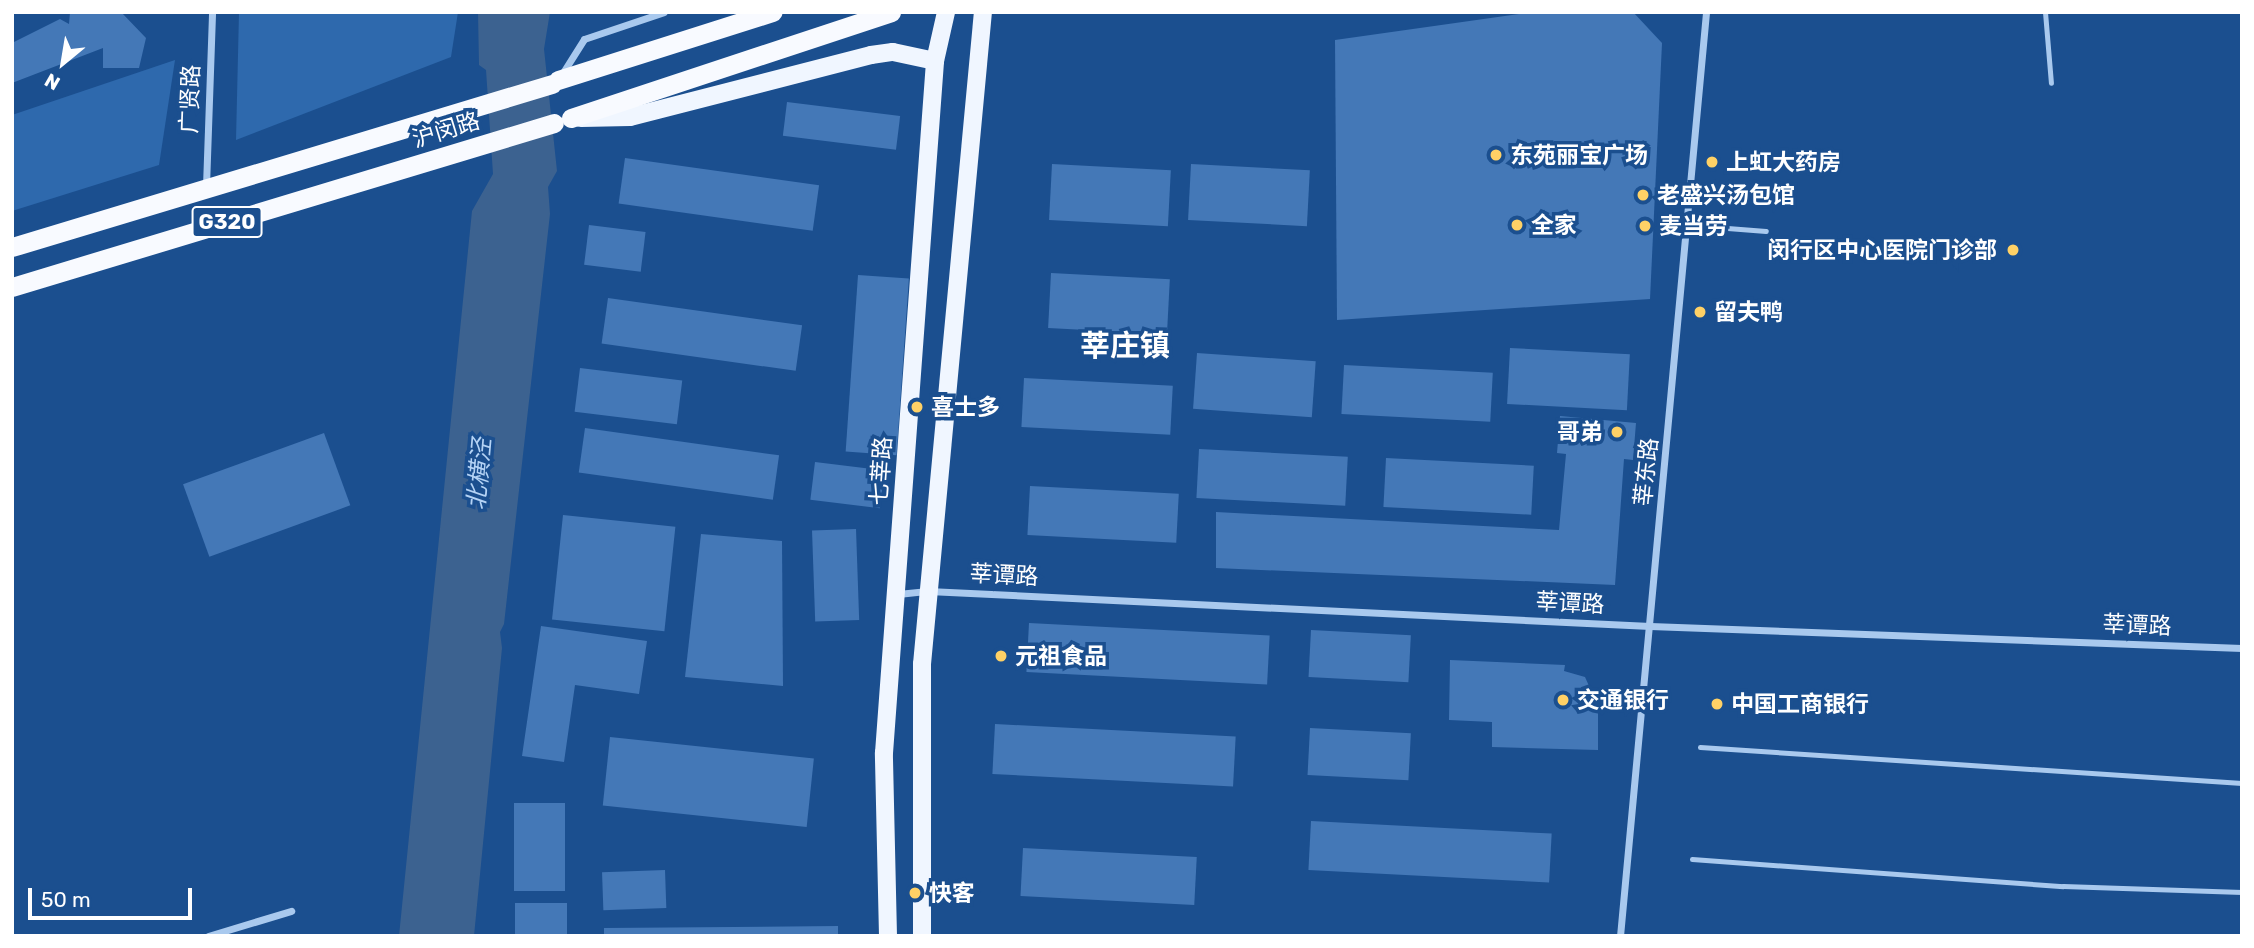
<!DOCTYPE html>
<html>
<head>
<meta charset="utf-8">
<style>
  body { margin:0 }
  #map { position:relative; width:2254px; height:948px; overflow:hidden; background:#1b4f8f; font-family:Rubik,"Noto Sans SC",sans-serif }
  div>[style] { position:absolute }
  .green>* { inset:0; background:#2e69ad }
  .water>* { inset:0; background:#3c6290 }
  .building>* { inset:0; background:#4478b7; transform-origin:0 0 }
  .service>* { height:5px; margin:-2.5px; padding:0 2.5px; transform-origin:2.5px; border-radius:2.5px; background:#a9c9ee }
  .minor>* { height:7px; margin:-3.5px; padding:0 3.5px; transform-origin:3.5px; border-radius:3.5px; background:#a9c9ee }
  .primary>* { height:18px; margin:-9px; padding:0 9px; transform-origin:9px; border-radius:9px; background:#f0f6ff }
  .trunk>* { height:19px; margin:-9.5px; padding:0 9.5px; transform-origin:9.5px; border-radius:9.5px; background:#f8faff }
  .dots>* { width:19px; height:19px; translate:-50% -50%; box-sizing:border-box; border:4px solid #1b4f8f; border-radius:50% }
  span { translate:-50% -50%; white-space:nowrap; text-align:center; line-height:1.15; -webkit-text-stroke:7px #1b4f8f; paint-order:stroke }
  .shield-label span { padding:2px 5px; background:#1b4f8f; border:2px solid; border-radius:5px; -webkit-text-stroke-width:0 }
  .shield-label { font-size:21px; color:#fff; font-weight:700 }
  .street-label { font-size:23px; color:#fff }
  .poi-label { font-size:23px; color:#fff; font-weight:700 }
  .left { translate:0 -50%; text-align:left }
  .right { translate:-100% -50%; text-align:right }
  .water-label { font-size:24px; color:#b5d3f5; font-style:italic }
  .district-label { font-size:30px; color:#fff; font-weight:700 }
  .frame { position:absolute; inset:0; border:14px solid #fff; pointer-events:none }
  .north { position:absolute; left:28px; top:28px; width:70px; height:70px; -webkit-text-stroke:5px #1b4f8f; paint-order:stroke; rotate:210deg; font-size:19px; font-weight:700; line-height:28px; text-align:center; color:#fff }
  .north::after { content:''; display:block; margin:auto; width:24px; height:32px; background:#fff; clip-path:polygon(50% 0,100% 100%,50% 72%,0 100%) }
  .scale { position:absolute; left:28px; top:888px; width:164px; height:32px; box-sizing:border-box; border:4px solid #fff; border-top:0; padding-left:9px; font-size:21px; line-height:24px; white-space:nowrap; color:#fff; -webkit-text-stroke:5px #1b4f8f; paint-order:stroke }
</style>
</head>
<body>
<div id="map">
  <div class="green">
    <i style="clip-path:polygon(239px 12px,458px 12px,451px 57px,236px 140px)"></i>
    <i style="clip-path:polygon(175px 60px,159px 165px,12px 211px,12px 115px)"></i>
  </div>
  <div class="water">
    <i style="clip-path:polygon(478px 12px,550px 12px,544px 49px,557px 171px,548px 187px,550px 214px,504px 624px,500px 632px,502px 648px,474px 936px,399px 936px,472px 211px,493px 174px,486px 70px,479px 65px)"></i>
  </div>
  <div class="building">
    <i style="clip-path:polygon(70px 12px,121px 12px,146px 38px,139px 68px,103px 68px,103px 48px,12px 83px,12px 43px,60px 19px,69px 24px)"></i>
    <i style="clip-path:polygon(1533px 12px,1633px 12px,1662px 43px,1650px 299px,1337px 320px,1335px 40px)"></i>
    <i style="left:787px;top:102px;width:114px;height:34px;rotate:7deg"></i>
    <i style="left:625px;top:158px;width:196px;height:46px;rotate:8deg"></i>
    <i style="left:1052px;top:164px;width:119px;height:56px;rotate:3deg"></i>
    <i style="left:1191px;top:164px;width:119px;height:56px;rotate:3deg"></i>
    <i style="left:589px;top:225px;width:57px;height:40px;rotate:7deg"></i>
    <i style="left:1051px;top:273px;width:119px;height:55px;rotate:3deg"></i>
    <i style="left:858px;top:275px;width:51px;height:177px;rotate:4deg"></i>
    <i style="left:608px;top:298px;width:196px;height:46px;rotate:8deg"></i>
    <i style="left:1510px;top:348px;width:120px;height:56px;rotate:3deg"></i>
    <i style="left:1197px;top:353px;width:119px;height:56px;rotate:4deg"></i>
    <i style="left:1344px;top:365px;width:149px;height:49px;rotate:3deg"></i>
    <i style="left:580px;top:368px;width:103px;height:44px;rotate:7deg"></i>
    <i style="left:1024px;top:378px;width:149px;height:49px;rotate:3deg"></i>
    <i style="clip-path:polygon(1560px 416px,1636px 423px,1633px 460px,1624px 459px,1615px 585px,1216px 568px,1216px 512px,1559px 530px,1566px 454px,1557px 453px)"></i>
    <i style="left:585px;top:428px;width:196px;height:45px;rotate:8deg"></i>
    <i style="left:324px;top:433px;width:77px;height:150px;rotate:70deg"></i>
    <i style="left:1199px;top:449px;width:149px;height:49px;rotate:3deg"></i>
    <i style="left:1386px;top:458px;width:148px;height:49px;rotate:3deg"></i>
    <i style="left:815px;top:462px;width:70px;height:38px;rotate:7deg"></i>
    <i style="left:1030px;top:486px;width:149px;height:49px;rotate:3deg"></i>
    <i style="left:563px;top:515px;width:113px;height:105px;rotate:6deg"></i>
    <i style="left:856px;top:529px;width:91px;height:44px;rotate:88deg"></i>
    <i style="clip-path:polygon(701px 534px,782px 541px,783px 686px,685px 677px)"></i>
    <i style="left:1029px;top:623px;width:241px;height:49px;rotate:3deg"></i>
    <i style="clip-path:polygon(541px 626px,647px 641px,639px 694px,575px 685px,564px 762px,522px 756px)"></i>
    <i style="left:1311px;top:630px;width:100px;height:47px;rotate:3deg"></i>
    <i style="clip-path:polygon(1450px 660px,1565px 665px,1564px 671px,1585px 677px,1598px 706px,1598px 750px,1492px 747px,1492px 722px,1449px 720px)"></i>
    <i style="left:995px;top:724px;width:241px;height:50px;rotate:3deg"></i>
    <i style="left:1310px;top:728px;width:101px;height:47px;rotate:3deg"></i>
    <i style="left:610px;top:737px;width:205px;height:69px;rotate:6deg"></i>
    <i style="left:514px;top:803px;width:51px;height:88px"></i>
    <i style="left:1311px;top:821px;width:241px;height:49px;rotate:3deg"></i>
    <i style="left:1023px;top:848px;width:174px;height:48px;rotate:3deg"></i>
    <i style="left:665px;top:870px;width:38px;height:63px;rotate:88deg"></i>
    <i style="left:567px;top:903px;width:33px;height:52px;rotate:90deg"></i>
    <i style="clip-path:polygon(838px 926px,838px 936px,604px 936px,604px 928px)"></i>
  </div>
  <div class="service">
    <i style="left:2045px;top:12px;width:71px;rotate:85.2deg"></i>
    <i style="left:1689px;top:225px;width:77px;rotate:4.5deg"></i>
    <i style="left:1700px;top:747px;width:543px;rotate:3.8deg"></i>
    <i style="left:1692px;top:859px;width:372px;rotate:4.2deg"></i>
    <i style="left:2063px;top:886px;width:179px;rotate:1.9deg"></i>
  </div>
  <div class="minor">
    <i style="left:562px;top:74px;width:41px;rotate:-57.8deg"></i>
    <i style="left:584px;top:39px;width:84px;rotate:-18.6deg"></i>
    <i style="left:206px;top:186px;width:174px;rotate:-88deg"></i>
    <i style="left:898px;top:594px;width:30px;rotate:-6deg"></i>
    <i style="left:928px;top:591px;width:723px;rotate:2.78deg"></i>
    <i style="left:1650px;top:626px;width:592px;rotate:2.13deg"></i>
    <i style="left:208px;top:936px;width:87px;rotate:-16.8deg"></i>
    <i style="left:1620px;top:936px;width:928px;rotate:-84.68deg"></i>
  </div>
  <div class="primary">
    <i style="left:581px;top:118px;width:49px;rotate:-1.2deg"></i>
    <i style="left:630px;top:117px;width:249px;rotate:-14.4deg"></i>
    <i style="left:871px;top:55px;width:22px;rotate:-8deg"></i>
    <i style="left:893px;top:52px;width:43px;rotate:12.1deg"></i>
    <i style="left:888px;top:936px;width:183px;rotate:-91.3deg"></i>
    <i style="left:884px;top:753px;width:694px;rotate:-85.78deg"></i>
    <i style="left:935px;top:61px;width:50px;rotate:-77.3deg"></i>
    <i style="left:922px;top:936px;width:272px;rotate:-90deg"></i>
    <i style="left:922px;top:664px;width:655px;rotate:-84.66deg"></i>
  </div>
  <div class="trunk">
    <i style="left:558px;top:80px;width:225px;rotate:-17.6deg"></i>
    <i style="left:571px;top:118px;width:337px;rotate:-18.3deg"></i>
    <i style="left:12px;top:247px;width:564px;rotate:-16.8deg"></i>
    <i style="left:12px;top:287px;width:566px;rotate:-16.83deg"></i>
  </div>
  <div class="dots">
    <i style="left:1496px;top:155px;background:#ffd166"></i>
    <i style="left:1712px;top:162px;background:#ffd166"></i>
    <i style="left:1643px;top:195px;background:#ffd166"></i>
    <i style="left:1517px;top:225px;background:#ffd166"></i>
    <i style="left:1645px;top:226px;background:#ffd166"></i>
    <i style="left:2013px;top:250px;background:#ffd166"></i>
    <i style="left:1700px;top:312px;background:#ffd166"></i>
    <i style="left:917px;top:407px;background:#ffd166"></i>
    <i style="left:1617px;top:432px;background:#ffd166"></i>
    <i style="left:1001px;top:656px;background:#ffd166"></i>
    <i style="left:1563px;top:700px;background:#ffd166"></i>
    <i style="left:1717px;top:704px;background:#ffd166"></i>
    <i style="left:915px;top:893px;background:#ffd166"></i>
  </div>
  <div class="shield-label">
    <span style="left:227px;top:222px">G320</span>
  </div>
  <div class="street-label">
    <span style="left:190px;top:99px;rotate:-88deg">广贤路</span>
    <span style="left:446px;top:130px;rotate:-17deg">沪闵路</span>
    <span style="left:881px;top:471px;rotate:-86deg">七莘路</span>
    <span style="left:1646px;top:472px;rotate:-84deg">莘东路</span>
    <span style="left:1004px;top:575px;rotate:3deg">莘谭路</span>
    <span style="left:1570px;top:603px;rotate:3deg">莘谭路</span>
    <span style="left:2137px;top:625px;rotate:2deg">莘谭路</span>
  </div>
  <div class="poi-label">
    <span class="left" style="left:1510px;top:155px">东苑丽宝广场</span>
    <span class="left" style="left:1726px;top:162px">上虹大药房</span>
    <span class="left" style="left:1657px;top:195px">老盛兴汤包馆</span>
    <span class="left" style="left:1531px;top:225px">全家</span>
    <span class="left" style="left:1659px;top:226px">麦当劳</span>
    <span class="right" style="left:1997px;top:250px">闵行区中心医院门诊部</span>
    <span class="left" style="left:1714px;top:312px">留夫鸭</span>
    <span class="left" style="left:931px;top:407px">喜士多</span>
    <span class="right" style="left:1603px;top:432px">哥弟</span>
    <span class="left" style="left:1015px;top:656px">元祖食品</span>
    <span class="left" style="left:1577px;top:700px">交通银行</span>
    <span class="left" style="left:1731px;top:704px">中国工商银行</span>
    <span class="left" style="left:929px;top:893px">快客</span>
  </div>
  <div class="water-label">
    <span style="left:480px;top:474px;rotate:-85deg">北横泾</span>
  </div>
  <div class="district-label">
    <span style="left:1125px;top:346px">莘庄镇</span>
  </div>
  <div class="frame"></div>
  <div class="north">N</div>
  <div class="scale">50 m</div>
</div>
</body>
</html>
